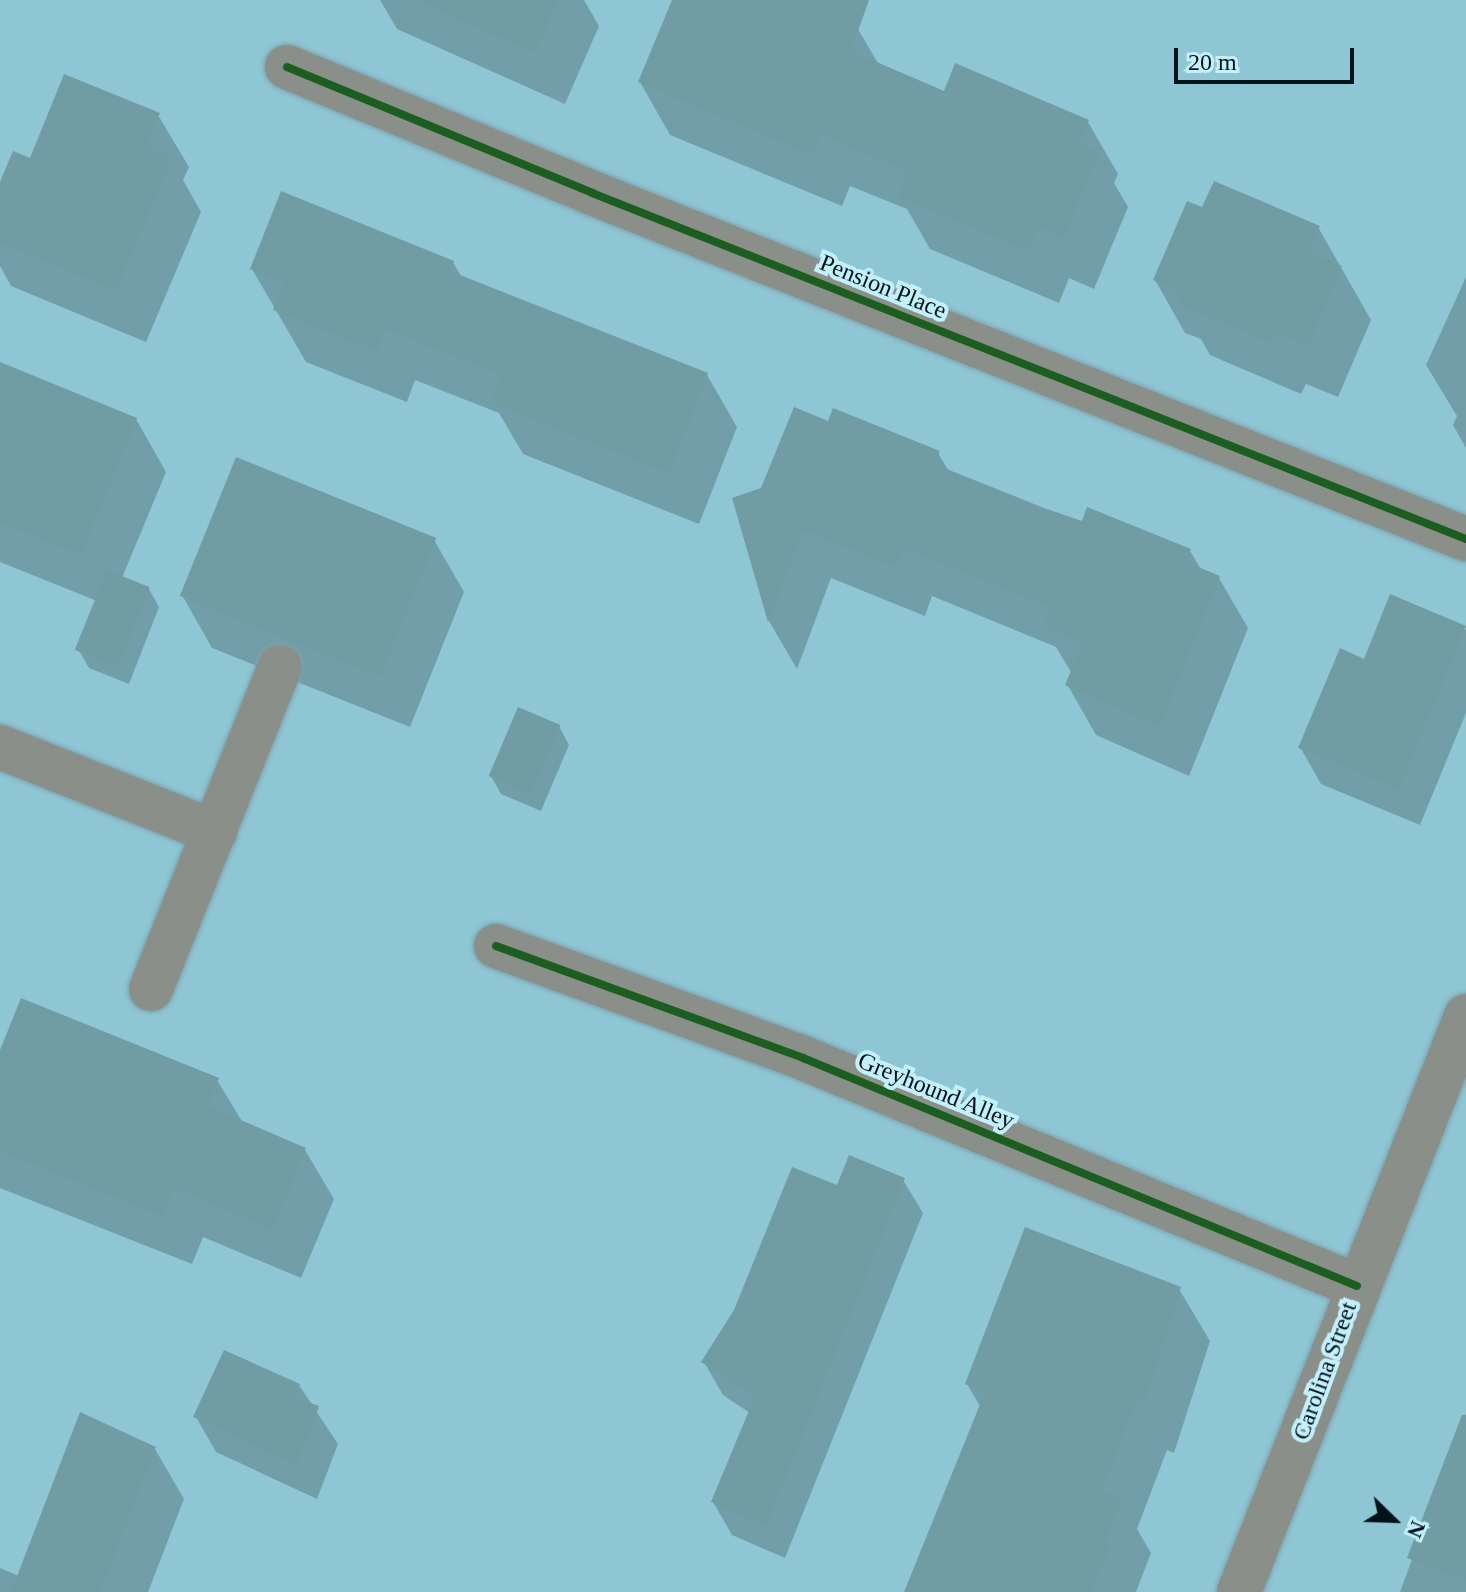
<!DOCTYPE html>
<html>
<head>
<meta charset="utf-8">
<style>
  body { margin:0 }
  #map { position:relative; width:1466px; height:1592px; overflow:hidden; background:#8fc6d4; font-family:Georgia,serif }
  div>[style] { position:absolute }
  .shadow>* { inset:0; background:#0003 }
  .building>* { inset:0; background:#719ca3; transform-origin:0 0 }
  .roads { filter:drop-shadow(0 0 2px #7ba2ac) drop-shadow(0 0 2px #7ba2ac) }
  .minor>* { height:44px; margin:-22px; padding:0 22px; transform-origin:22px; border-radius:22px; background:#8a9089 }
  .cycleway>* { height:8px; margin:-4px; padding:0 4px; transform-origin:4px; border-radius:4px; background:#1b5e20 }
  span { translate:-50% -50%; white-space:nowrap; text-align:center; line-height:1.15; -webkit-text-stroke:8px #c2f0fd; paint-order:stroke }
  .street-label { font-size:24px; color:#001318 }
  .north { position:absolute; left:1354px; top:1480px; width:80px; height:80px; -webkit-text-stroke:6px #c2f0fd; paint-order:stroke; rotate:113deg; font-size:22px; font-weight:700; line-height:32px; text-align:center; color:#001318 }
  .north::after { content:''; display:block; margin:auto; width:28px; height:36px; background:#001318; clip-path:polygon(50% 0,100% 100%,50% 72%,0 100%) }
  .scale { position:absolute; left:1174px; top:48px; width:180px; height:36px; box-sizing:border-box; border:4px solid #001318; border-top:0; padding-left:10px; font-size:24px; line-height:28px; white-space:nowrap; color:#001318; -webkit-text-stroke:6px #c2f0fd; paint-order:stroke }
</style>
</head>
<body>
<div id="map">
  <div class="shadow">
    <i style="clip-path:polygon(380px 0,584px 0,599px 26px,565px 104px,397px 29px)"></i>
    <i style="clip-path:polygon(674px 0,790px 0,858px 29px,879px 65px,945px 93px,1088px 122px,1118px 174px,1114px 183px,1128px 207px,1094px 289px,1069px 278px,1059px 303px,930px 249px,907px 209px,850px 186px,842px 206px,670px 135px,640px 82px)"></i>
    <i style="clip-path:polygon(158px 115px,189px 167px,183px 180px,201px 212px,146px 342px,11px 286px,0 266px,0 188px,31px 161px)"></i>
    <i style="clip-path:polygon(1203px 210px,1318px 227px,1371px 320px,1338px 397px,1306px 384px,1301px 394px,1210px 355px,1201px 339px,1185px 333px,1155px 280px)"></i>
    <i style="clip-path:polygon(453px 262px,462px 278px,707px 375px,737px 427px,699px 524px,523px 454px,499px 413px,415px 380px,407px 402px,306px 362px,252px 269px)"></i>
    <i style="clip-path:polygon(1466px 277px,1466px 448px,1453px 425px,1457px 416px,1426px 365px)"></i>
    <i style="clip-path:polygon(0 364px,136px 419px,166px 472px,122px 578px,149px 589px,159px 607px,129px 684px,89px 668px,78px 649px,97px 601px,0 562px)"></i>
    <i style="clip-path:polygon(829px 424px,938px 453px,950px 473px,1083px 524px,1190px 551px,1202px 571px,1219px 578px,1248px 628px,1189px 776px,1096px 735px,1067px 684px,1072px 674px,1056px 647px,932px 596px,925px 616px,831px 578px,797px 669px,769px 621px,734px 499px,762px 490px)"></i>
    <i style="clip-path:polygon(434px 540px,464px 592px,410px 727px,212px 648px,182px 595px)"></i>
    <i style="clip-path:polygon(1391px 597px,1466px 630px,1466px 713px,1420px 825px,1321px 784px,1300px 747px,1365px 661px)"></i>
    <i style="clip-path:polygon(559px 726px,569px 745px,541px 811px,501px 794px,491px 776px)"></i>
    <i style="clip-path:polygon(0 1055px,217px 1080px,243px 1123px,305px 1150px,334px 1199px,301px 1278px,203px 1237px,192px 1264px,0 1188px)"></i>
    <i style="clip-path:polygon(903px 1180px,923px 1213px,785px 1558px,732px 1535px,713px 1502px,750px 1413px,723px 1395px,704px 1362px,838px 1188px)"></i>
    <i style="clip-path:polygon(1179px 1289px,1210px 1341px,1174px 1453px,1167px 1450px,1137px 1529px,1151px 1553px,1136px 1592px,906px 1592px,981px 1408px,967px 1384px)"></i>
    <i style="clip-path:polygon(299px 1385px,338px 1444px,317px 1499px,216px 1452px,196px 1417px)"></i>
    <i style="clip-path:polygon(1466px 1414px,1466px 1592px,1400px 1592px)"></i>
    <i style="clip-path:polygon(155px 1449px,184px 1499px,148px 1592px,0 1592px,0 1568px,19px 1576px)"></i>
  </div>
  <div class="building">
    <i style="clip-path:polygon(416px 0,558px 0,535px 53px)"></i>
    <i style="clip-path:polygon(672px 0,869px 0,851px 51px,944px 91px,955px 63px,1089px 120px,1079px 144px,1099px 153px,1064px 238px,1039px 227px,1029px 251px,898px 197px,908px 172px,820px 134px,812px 155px,638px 82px)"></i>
    <i style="clip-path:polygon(64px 74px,160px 113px,146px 146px,172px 158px,116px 291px,0 242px,0 182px,13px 151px,30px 158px)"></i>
    <i style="clip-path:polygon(1214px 181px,1320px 226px,1309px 252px,1342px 266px,1308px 346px,1276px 333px,1271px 343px,1177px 303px,1181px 293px,1153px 280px,1187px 201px,1202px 207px)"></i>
    <i style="clip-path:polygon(281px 191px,454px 261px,450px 271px,708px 373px,669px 473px,490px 402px,501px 375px,385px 329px,377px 351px,273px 310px,284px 283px,250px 269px)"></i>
    <i style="clip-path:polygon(0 362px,137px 418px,81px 555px,0 522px)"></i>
    <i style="clip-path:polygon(794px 407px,828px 421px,833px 408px,940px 451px,934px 464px,1044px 508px,1082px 521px,1087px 507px,1191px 549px,1186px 562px,1220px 576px,1160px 727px,1065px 685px,1083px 642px,1042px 626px,1050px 607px,903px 548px,896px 567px,803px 530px,768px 622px,732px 498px,761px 488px)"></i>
    <i style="left:236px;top:457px;width:216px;height:150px;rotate:22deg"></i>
    <i style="left:107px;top:570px;width:46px;height:86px;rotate:22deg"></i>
    <i style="clip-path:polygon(1390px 594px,1466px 626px,1399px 789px,1298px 748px,1340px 648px,1364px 659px)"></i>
    <i style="left:518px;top:707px;width:46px;height:75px;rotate:23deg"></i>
    <i style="clip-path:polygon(21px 998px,219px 1078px,208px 1106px,306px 1148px,273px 1230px,174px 1188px,163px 1216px,0 1151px,0 1050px)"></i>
    <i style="clip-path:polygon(849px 1155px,905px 1178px,766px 1526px,711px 1502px,755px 1396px,701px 1362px,734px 1310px,792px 1167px,837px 1185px)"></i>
    <i style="clip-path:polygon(1025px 1227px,1181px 1287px,1144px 1402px,1137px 1398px,1102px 1491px,1122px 1499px,1104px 1545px,1110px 1547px,1091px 1592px,904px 1592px,985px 1392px,965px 1384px)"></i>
    <i style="clip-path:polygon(224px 1350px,300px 1384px,294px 1397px,319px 1406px,297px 1465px,193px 1417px)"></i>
    <i style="clip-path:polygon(80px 1412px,156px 1447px,100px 1592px,11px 1592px)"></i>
    <i style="clip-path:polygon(1462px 1415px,1466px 1415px,1466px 1580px,1407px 1558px)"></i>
  </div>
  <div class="roads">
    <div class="minor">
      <i style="left:287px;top:67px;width:330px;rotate:22.4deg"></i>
      <i style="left:592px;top:193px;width:940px;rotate:21.6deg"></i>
      <i style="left:0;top:747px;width:231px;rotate:21.6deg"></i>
      <i style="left:496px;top:946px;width:327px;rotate:20deg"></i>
      <i style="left:803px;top:1058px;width:599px;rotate:22.37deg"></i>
      <i style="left:151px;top:989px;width:347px;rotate:-68.2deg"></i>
      <i style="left:1239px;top:1592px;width:619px;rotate:-68.49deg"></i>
    </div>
  </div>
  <div class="cycleway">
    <i style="left:287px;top:67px;width:330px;rotate:22.4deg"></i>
    <i style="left:592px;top:193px;width:940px;rotate:21.6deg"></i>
    <i style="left:496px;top:946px;width:327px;rotate:20deg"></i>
    <i style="left:803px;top:1058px;width:599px;rotate:22.37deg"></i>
  </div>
  <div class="street-label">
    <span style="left:883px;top:287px;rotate:22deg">Pension Place</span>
    <span style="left:936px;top:1091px;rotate:22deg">Greyhound Alley</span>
    <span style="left:1325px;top:1371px;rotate:-70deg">Carolina Street</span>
  </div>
  <div class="north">N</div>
  <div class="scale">20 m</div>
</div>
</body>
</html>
